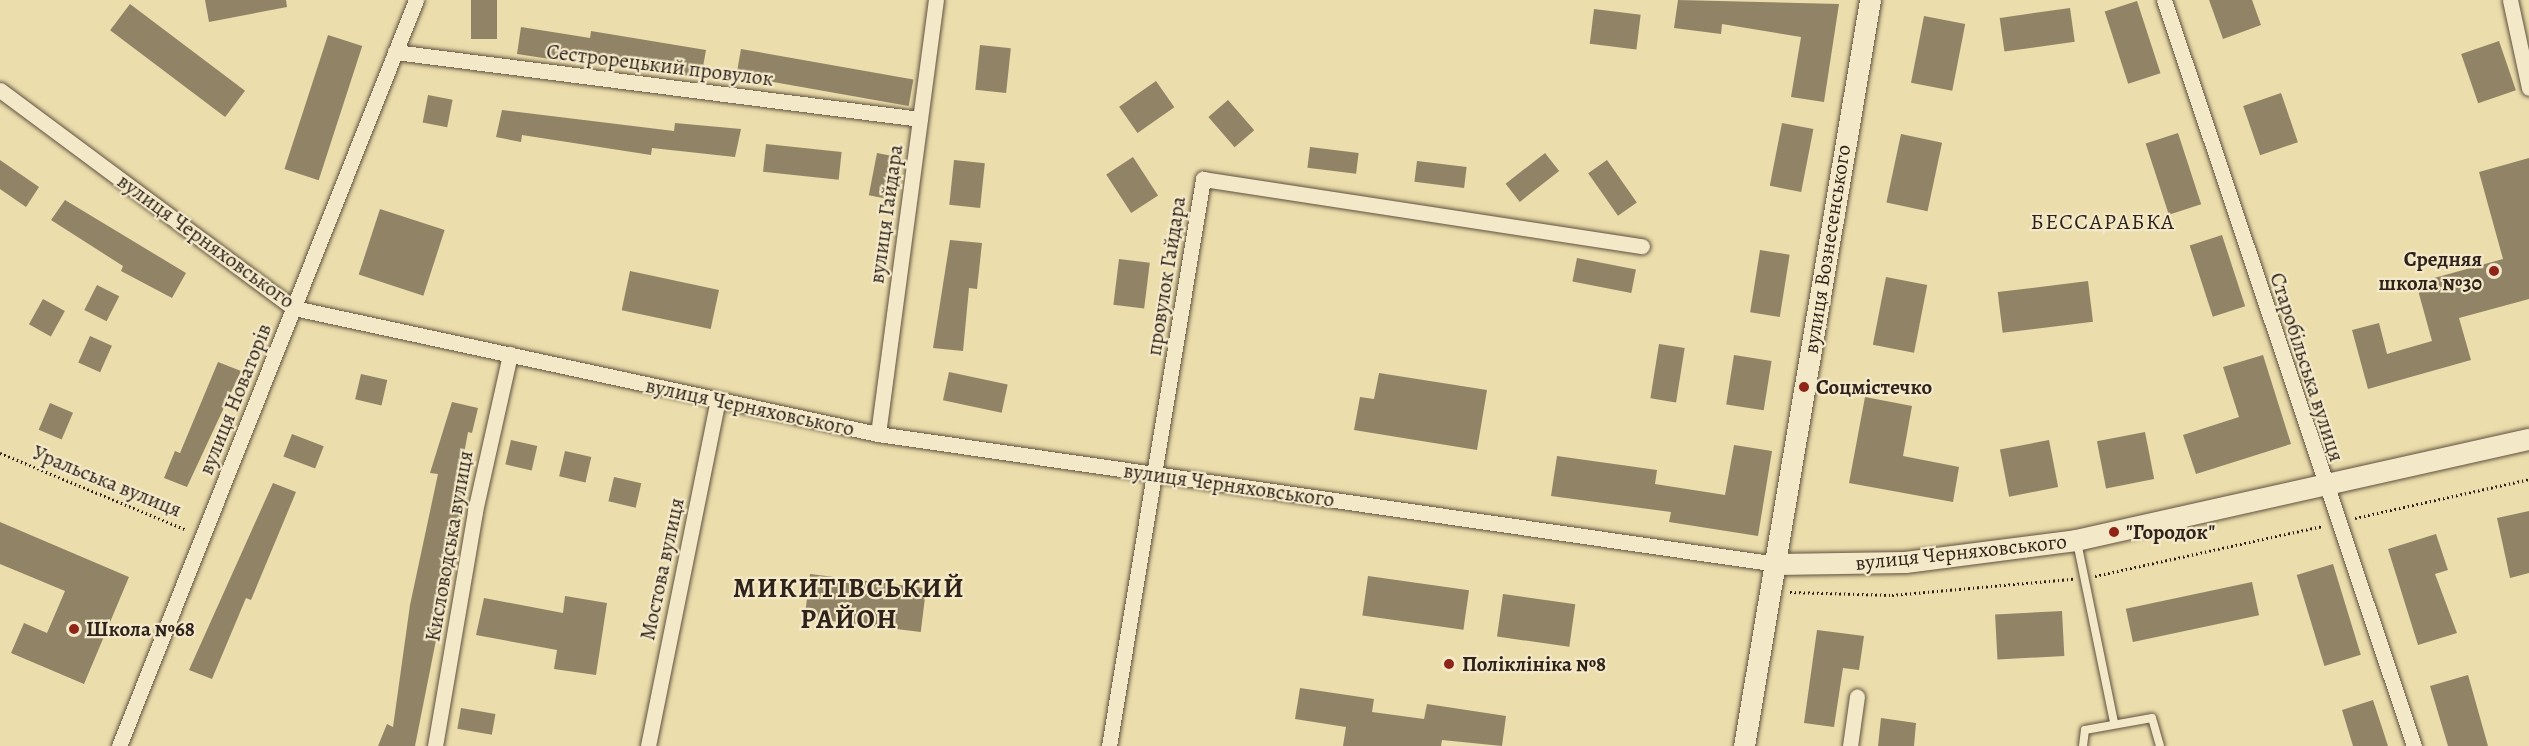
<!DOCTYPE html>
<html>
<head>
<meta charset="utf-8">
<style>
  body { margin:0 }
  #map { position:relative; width:2529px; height:746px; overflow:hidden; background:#ecddac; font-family:Alegreya,serif }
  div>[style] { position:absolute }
  .building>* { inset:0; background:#918366; transform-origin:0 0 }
  .path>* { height:3px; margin-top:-1.5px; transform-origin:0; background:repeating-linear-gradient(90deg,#2f221a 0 1.5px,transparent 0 4.5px) }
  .roads { filter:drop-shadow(0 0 2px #5e513e) drop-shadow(0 0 2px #5e513e) }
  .lane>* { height:8px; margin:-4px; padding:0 4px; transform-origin:4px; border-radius:4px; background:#f3e9c9 }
  .street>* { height:15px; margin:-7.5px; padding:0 7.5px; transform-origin:7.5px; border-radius:7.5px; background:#f3e9c9 }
  .secondary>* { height:21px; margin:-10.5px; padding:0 10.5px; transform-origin:10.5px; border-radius:10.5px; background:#f3e9c9 }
  .dots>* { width:16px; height:16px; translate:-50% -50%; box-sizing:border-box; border:3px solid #f3e9c9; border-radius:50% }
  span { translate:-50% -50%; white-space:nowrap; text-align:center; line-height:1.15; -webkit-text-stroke:4.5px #f3e9c9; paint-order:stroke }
  .street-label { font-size:21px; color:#2f221a }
  .poi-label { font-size:21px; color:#2f221a; font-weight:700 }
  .right { translate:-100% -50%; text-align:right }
  .left { translate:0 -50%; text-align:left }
  .neighbourhood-label { font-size:22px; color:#2f221a; letter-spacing:1.5px }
  .district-label { font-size:27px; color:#2f221a; font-weight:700; letter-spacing:1.5px }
</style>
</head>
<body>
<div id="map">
  <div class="building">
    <i style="clip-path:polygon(205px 0,286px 0,287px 7px,209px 22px)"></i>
    <i style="left:471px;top:0;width:26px;height:39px"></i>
    <i style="clip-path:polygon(1678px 0,1839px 4px,1824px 102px,1791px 97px,1801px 37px,1722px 24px,1721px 34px,1674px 28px)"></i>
    <i style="clip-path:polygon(2209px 0,2252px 0,2261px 25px,2223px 39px)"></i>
    <i style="left:2137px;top:1px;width:76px;height:34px;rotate:72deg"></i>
    <i style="left:130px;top:4px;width:144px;height:33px;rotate:37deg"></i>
    <i style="left:2070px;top:8px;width:34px;height:71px;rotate:82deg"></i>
    <i style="left:1594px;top:9px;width:47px;height:35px;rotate:7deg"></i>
    <i style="left:1924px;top:16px;width:42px;height:68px;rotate:11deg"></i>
    <i style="clip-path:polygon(521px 27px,590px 38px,591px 31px,706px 50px,701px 78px,564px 55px,563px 61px,517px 54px)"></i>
    <i style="left:328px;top:35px;width:36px;height:141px;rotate:18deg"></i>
    <i style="left:2499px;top:41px;width:52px;height:40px;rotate:71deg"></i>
    <i style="left:980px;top:45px;width:31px;height:45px;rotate:6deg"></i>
    <i style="left:741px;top:49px;width:175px;height:27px;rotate:10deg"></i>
    <i style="left:1156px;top:81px;width:32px;height:45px;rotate:55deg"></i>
    <i style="left:2281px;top:93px;width:52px;height:40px;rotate:71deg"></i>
    <i style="left:428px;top:95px;width:25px;height:28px;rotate:11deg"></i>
    <i style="left:1228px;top:100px;width:40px;height:26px;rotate:49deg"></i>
    <i style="clip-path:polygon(502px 110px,674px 131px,675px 123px,741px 129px,735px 157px,652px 148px,651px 155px,522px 135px,521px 142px,496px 137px)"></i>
    <i style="left:1782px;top:123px;width:32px;height:64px;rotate:11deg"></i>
    <i style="left:2178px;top:133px;width:75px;height:34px;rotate:72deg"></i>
    <i style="left:1901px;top:134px;width:42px;height:70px;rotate:12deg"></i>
    <i style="left:766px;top:144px;width:76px;height:28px;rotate:6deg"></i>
    <i style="left:1310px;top:147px;width:49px;height:21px;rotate:7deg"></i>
    <i style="left:877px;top:153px;width:26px;height:43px;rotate:11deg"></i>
    <i style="left:1545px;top:153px;width:23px;height:50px;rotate:52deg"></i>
    <i style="left:1133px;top:157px;width:46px;height:32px;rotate:57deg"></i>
    <i style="clip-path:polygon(2529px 158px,2529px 299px,2459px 318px,2471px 360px,2368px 389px,2352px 330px,2379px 323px,2387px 354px,2432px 341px,2416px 283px,2503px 259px,2479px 172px)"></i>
    <i style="clip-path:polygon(0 160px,39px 187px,26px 207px,0 189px)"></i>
    <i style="left:954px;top:160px;width:31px;height:45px;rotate:6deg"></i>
    <i style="left:1607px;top:160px;width:52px;height:23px;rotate:55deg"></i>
    <i style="left:1417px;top:161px;width:50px;height:21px;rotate:7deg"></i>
    <i style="clip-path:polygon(65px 200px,186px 273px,172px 298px,121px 271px,123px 266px,51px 220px)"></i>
    <i style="left:380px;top:209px;width:68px;height:69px;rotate:18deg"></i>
    <i style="left:2222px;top:235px;width:75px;height:34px;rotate:72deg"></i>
    <i style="clip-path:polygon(950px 240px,982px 243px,977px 289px,969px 288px,963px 351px,933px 348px)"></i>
    <i style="left:1760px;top:250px;width:30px;height:63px;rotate:9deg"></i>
    <i style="left:1577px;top:258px;width:60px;height:24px;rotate:11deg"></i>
    <i style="left:1119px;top:259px;width:31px;height:46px;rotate:7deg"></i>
    <i style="left:630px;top:271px;width:91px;height:40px;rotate:12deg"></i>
    <i style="left:1886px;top:277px;width:42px;height:69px;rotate:11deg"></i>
    <i style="left:2088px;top:281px;width:41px;height:91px;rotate:83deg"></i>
    <i style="left:97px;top:285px;width:25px;height:28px;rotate:27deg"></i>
    <i style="left:43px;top:299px;width:25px;height:29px;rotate:29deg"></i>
    <i style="left:90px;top:336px;width:24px;height:29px;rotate:24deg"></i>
    <i style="left:1659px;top:344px;width:26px;height:55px;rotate:9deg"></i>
    <i style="left:1734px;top:355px;width:38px;height:50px;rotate:9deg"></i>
    <i style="clip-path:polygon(2263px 355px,2291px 444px,2196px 474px,2183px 435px,2239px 417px,2223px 367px)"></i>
    <i style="clip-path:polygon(218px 362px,241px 371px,187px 487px,164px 478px,175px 451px,180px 453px)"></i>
    <i style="left:949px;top:372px;width:60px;height:29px;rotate:12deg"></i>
    <i style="clip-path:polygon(1379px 373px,1487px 390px,1477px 450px,1354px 430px,1360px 397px,1374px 399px)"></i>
    <i style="left:361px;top:374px;width:27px;height:26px;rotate:13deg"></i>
    <i style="clip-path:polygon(1865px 397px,1912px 406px,1903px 456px,1959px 467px,1953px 502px,1849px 483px)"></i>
    <i style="clip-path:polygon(452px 402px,478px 408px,472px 433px,468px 432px,457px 493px,465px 494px,415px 746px,378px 746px,387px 724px,393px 727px,410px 605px,438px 474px,430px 473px)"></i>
    <i style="left:50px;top:403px;width:25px;height:29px;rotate:23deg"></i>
    <i style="left:2145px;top:432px;width:48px;height:49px;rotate:79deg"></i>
    <i style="left:292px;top:434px;width:34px;height:24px;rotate:21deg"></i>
    <i style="left:511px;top:440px;width:27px;height:25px;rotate:13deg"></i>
    <i style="left:2049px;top:440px;width:48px;height:50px;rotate:79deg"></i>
    <i style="clip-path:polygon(1734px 445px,1772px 451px,1758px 536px,1669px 522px,1671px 512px,1551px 496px,1557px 456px,1657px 470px,1655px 484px,1725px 495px)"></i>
    <i style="left:565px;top:451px;width:27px;height:26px;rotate:13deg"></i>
    <i style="left:614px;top:477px;width:28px;height:25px;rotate:13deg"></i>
    <i style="clip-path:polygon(273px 483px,296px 492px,251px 600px,246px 598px,212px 679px,189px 670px)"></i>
    <i style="clip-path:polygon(2529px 511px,2529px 573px,2510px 578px,2497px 518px)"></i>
    <i style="clip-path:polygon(0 522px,129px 577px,84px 684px,11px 653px,24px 623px,47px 633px,65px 591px,0 564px)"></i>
    <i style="clip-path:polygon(2436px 534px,2448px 570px,2435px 574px,2457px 633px,2418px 645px,2388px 549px)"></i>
    <i style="left:2333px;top:564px;width:95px;height:38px;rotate:73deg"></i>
    <i style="left:810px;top:574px;width:117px;height:44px;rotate:7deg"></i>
    <i style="left:1368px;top:576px;width:102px;height:40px;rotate:8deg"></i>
    <i style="left:2252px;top:582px;width:34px;height:129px;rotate:78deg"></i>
    <i style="left:1503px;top:594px;width:73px;height:43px;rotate:8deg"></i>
    <i style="clip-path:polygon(565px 596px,607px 603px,596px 675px,554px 669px,557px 650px,476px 635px,484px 598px,563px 613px)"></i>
    <i style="left:2062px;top:611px;width:45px;height:67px;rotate:87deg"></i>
    <i style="clip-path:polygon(1817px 630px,1864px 636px,1859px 670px,1843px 668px,1834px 727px,1804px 723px)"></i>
    <i style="clip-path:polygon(2468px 675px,2488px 746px,2448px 746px,2430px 686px)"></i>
    <i style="clip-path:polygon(1300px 688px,1374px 699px,1372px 712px,1424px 719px,1427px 704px,1506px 716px,1502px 746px,1442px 740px,1441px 746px,1343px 746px,1346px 727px,1295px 719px)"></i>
    <i style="clip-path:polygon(2373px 700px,2388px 746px,2353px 746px,2342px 710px)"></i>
    <i style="left:461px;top:708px;width:35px;height:21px;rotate:10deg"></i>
    <i style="clip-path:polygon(1881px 718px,1916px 723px,1914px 746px,1878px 746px)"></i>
  </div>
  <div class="path">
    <i style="left:0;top:453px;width:202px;rotate:22.4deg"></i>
    <i style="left:2355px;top:518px;width:178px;rotate:-12.6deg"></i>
    <i style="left:2095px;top:576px;width:232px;rotate:-12.4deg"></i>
    <i style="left:1790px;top:592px;width:102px;rotate:1.7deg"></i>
    <i style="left:1892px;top:595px;width:182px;rotate:-5.1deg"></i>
  </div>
  <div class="roads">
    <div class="lane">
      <i style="left:2077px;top:542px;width:184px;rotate:78.4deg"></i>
      <i style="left:2083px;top:746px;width:16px;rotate:-83deg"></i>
      <i style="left:2085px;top:730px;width:68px;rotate:-10.2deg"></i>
      <i style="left:2152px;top:718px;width:29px;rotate:74deg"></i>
    </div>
    <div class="street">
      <i style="left:2164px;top:0;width:787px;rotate:71.47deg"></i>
      <i style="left:2510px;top:0;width:90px;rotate:77.8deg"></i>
      <i style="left:395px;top:52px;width:529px;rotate:7.27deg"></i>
      <i style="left:0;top:90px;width:366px;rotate:36.6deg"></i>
      <i style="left:294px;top:308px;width:597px;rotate:12.18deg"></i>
      <i style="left:878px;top:434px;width:908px;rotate:8.23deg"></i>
      <i style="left:878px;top:434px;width:438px;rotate:-82.4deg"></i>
      <i style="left:119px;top:746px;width:803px;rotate:-68.29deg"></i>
      <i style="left:435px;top:746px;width:238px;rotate:-80.3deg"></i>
      <i style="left:475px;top:511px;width:161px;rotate:-77.4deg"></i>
      <i style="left:648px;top:746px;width:353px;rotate:-78.6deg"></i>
      <i style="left:1109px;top:746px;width:575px;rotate:-80.59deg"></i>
      <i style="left:1203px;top:179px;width:444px;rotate:8.7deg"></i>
      <i style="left:1850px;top:746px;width:50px;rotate:-82deg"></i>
    </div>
    <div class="secondary">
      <i style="left:1777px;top:564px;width:128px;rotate:-0.9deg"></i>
      <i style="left:1905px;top:562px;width:172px;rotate:-7.3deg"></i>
      <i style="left:2076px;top:540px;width:464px;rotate:-12.6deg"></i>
      <i style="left:1744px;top:746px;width:757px;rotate:-80.41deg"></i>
    </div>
  </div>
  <div class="dots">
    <i style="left:2494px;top:271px;background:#8f2418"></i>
    <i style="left:1804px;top:387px;background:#8f2418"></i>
    <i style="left:2114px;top:532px;background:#8f2418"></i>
    <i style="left:74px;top:629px;background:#8f2418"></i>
    <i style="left:1449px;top:664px;background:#8f2418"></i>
  </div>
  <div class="street-label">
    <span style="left:660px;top:65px;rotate:7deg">Сестрорецький провулок</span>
    <span style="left:886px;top:214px;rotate:-82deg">вулиця Гайдара</span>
    <span style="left:206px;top:241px;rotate:36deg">вулиця Черняховського</span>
    <span style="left:1827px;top:249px;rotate:-81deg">вулиця Вознесенського</span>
    <span style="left:1166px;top:276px;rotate:-81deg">провулок Гайдара</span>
    <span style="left:2307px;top:367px;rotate:72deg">Старобільська вулиця</span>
    <span style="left:235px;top:399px;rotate:-68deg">вулиця Новаторів</span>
    <span style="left:750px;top:407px;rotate:12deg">вулиця Черняховського</span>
    <span style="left:107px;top:481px;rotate:22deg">Уральська вулиця</span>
    <span style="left:1229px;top:485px;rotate:8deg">вулиця Черняховського</span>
    <span style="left:449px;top:546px;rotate:-80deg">Кисловодська вулиця</span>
    <span style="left:1961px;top:552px;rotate:-6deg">вулиця Черняховського</span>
    <span style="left:662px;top:569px;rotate:-78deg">Мостова вулиця</span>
  </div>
  <div class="poi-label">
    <span class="right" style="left:2482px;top:271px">Средняя<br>школа №30</span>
    <span class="left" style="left:1816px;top:387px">Соцмістечко</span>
    <span class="left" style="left:2126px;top:532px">"Городок"</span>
    <span class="left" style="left:86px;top:629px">Школа №68</span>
    <span class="left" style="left:1462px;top:664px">Поліклініка №8</span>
  </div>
  <div class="neighbourhood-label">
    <span style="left:2103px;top:223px">БЕССАРАБКА</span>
  </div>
  <div class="district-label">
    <span style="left:849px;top:604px">МИКИТІВСЬКИЙ<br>РАЙОН</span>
  </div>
</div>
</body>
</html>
